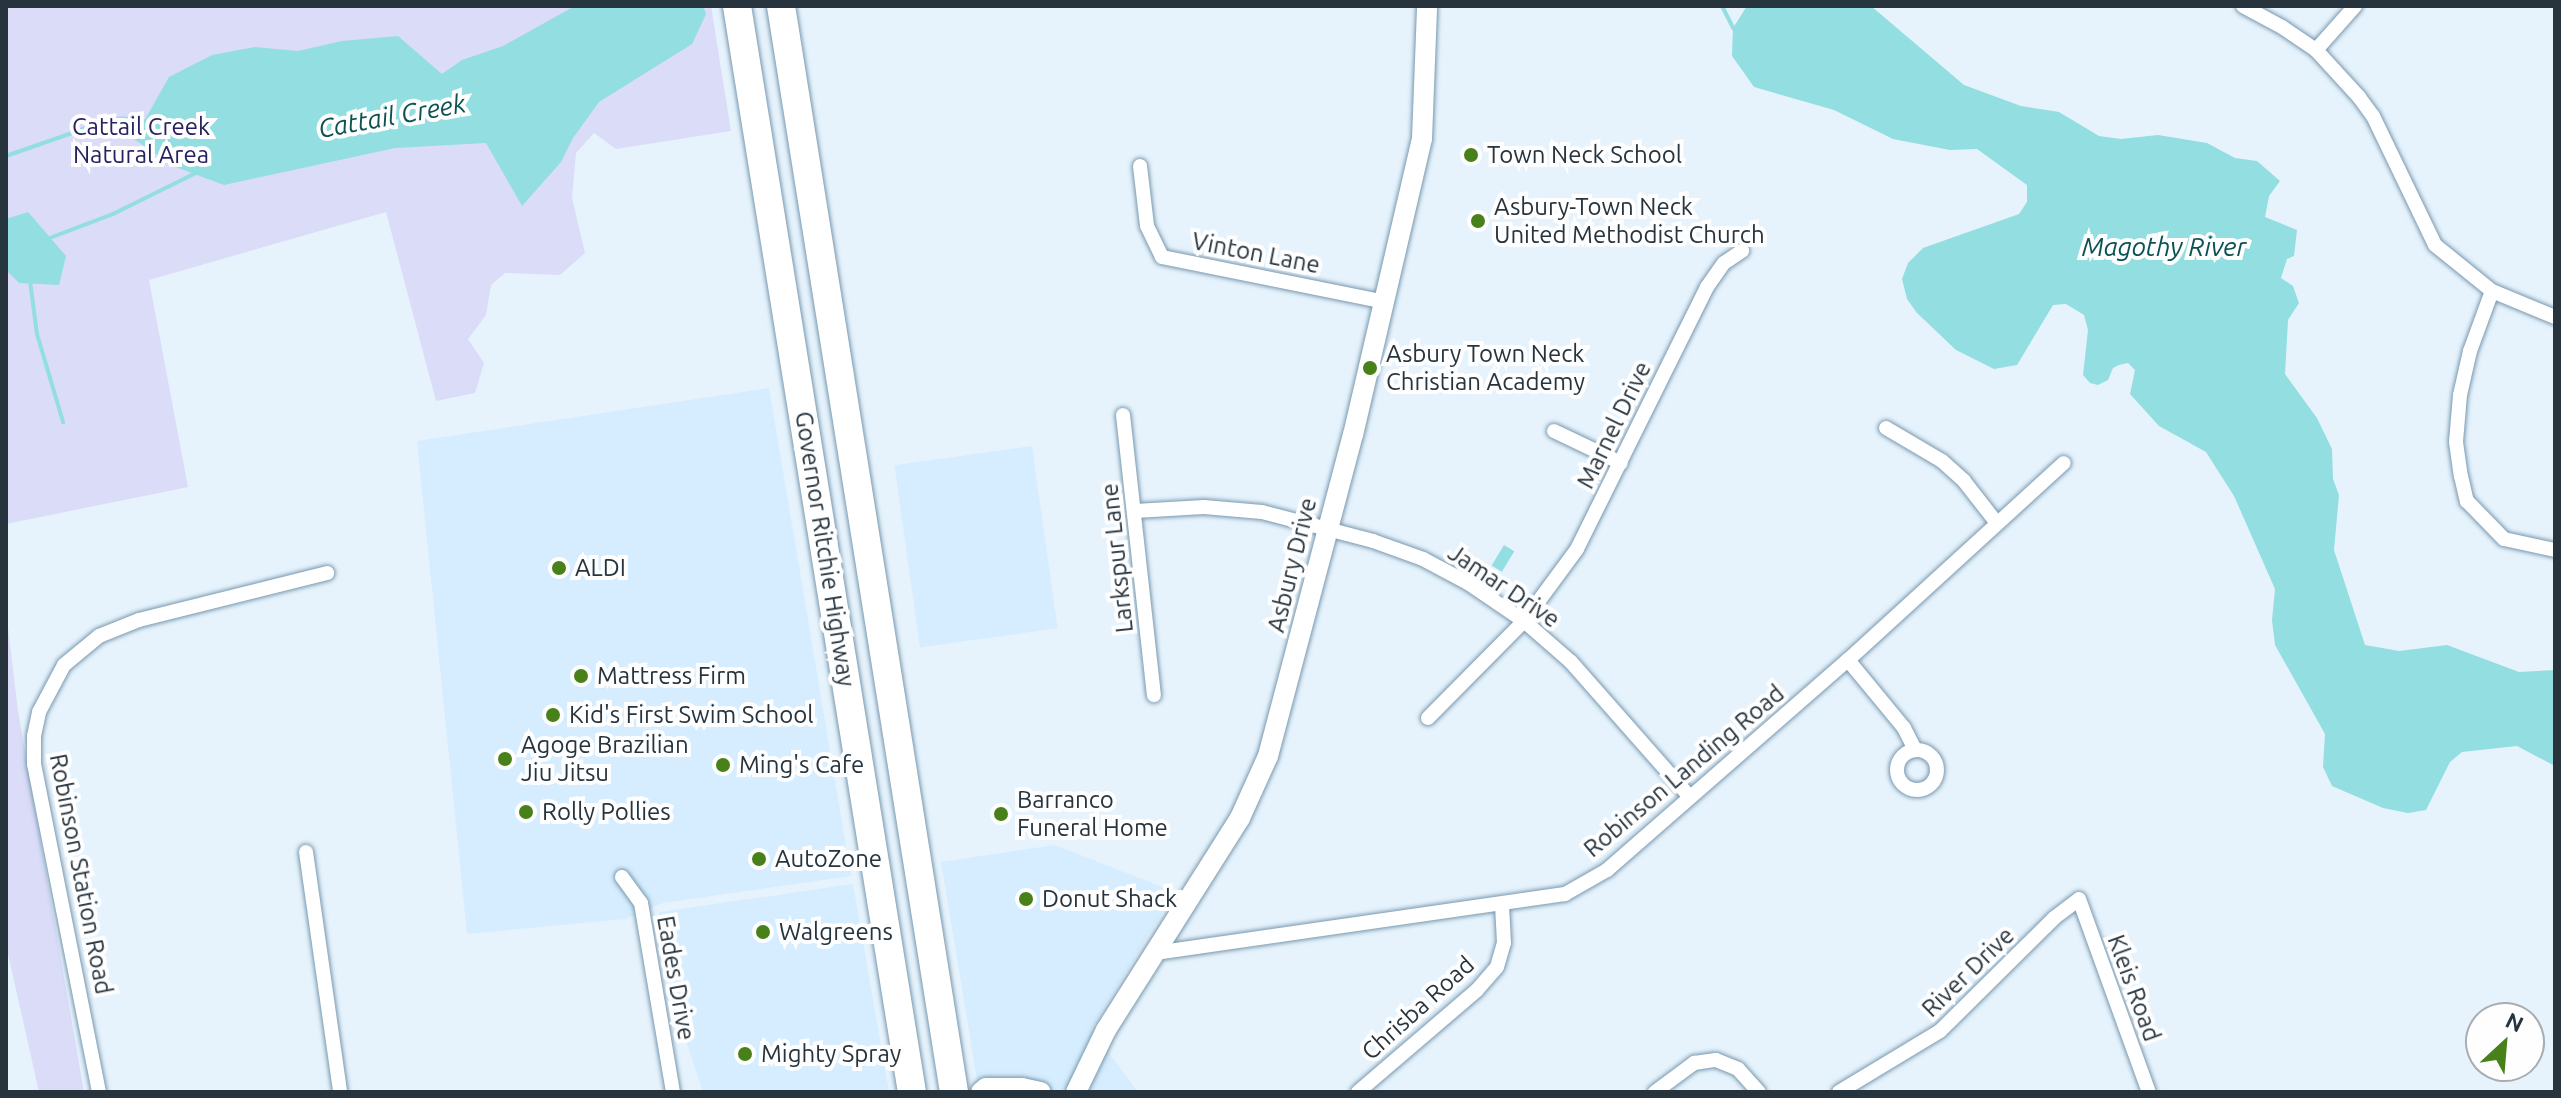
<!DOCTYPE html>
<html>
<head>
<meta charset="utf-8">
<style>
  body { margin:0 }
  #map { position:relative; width:2561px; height:1098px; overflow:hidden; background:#e6f3fd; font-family:Ubuntu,sans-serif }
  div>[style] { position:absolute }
  .built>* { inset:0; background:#d5edfe; transform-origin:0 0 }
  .green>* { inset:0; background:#dadcf8 }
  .water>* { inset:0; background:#92dee0; transform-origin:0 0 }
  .stream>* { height:4px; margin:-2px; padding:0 2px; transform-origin:2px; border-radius:2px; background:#92dee0 }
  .roads { filter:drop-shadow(0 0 2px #7998ae) drop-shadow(0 0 2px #7998ae) }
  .street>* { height:14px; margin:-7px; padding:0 7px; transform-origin:7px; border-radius:7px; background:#fff }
  .street>.ring { margin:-7px; padding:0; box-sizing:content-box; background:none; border:14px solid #fff; border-radius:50% }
  .secondary>* { height:20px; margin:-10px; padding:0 10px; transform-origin:10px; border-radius:10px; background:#fff }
  .highway>* { height:28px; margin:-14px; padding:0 14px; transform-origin:14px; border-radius:14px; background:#fff }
  .dots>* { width:22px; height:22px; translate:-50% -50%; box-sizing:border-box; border:4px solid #fefefe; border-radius:50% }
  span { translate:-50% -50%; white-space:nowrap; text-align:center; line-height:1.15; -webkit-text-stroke:8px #fefefe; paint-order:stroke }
  .park-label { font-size:24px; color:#27225f }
  .poi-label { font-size:24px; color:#27343e }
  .left { translate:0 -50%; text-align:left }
  .street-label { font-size:24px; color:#27343e }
  .water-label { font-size:26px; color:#0c5153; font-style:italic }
  .frame { position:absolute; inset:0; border:8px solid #27343e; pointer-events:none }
  .north { position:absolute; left:2465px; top:1002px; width:80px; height:80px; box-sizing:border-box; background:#fefefe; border:2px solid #a8adb1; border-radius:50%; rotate:26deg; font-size:22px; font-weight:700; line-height:32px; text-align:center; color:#27343e }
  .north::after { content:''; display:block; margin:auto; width:28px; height:36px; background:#48801a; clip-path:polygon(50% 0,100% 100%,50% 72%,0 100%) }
</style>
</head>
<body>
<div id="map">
  <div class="built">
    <i style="clip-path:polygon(769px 388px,851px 876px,663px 903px,625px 919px,467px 934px,417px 441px)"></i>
    <i style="left:1032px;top:446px;width:184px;height:139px;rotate:82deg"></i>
    <i style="clip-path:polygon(1055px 845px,1175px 892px,1091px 1029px,1138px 1092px,979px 1092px,941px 862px)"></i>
    <i style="clip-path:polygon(853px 884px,889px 1092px,703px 1092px,674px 1005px,659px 912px)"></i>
  </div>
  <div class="green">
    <i style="clip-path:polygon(6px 6px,711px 6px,731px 131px,616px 149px,594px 133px,576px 153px,572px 198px,585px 253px,560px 275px,505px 273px,491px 285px,486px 315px,468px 339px,484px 363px,475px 393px,436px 401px,386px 212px,149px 280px,188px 487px,6px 524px)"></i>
    <i style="clip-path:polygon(6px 611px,18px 711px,84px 1092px,39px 1092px,6px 945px)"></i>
  </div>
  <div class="water">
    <i style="clip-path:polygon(575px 6px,703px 6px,706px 14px,692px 44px,599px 102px,573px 138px,561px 162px,522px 206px,486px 143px,395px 148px,224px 185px,173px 166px,134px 139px,169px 77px,212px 55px,255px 47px,298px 51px,342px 41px,398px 36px,442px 74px,462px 60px,503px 46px)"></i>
    <i style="clip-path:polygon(1747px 6px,1871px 6px,1964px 85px,2021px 106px,2059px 112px,2099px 136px,2121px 139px,2158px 135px,2207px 143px,2235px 158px,2257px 161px,2280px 181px,2269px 196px,2265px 217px,2297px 230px,2294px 256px,2287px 259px,2281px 278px,2293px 286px,2299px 303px,2288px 320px,2285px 374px,2317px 418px,2332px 449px,2333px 479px,2339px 495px,2334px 550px,2365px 645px,2399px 651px,2447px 645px,2519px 672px,2555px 670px,2555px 766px,2517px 746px,2462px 752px,2450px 762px,2426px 810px,2408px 813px,2383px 808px,2332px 786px,2323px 767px,2325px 734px,2275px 645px,2272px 620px,2275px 589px,2234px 496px,2206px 452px,2159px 426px,2130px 394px,2135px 370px,2128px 363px,2119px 365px,2113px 368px,2108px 380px,2098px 385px,2090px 383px,2083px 375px,2088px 330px,2084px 315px,2066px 304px,2053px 305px,2017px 365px,1994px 369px,1956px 350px,1917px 313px,1907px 299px,1902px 279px,1908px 263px,1923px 248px,2019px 214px,2027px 202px,2027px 185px,1977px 149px,1950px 150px,1893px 139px,1834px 110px,1754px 87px,1732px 56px,1733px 28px)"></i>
    <i style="clip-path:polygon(28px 212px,66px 256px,59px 285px,19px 283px,6px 270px,6px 219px)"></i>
    <i style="left:1504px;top:545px;width:12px;height:24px;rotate:31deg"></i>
  </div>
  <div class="stream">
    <i style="left:1722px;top:6px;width:25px;rotate:63deg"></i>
    <i style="left:6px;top:156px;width:112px;rotate:-19.2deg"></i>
    <i style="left:112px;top:119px;width:24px;rotate:-2deg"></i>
    <i style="left:136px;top:118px;width:13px;rotate:23deg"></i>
    <i style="left:47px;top:239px;width:71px;rotate:-20.7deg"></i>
    <i style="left:113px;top:214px;width:93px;rotate:-26.3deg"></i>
    <i style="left:30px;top:281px;width:53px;rotate:82.5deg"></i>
    <i style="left:37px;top:334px;width:92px;rotate:73.5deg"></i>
  </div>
  <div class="roads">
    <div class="street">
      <i style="left:2243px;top:6px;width:44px;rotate:28.3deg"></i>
      <i style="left:2282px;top:27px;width:41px;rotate:34.1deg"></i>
      <i style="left:2316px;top:50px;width:64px;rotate:47.5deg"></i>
      <i style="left:2359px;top:97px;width:24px;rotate:54deg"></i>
      <i style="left:2373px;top:116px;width:143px;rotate:64.3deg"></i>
      <i style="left:2435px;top:245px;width:73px;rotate:38.9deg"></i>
      <i style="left:2492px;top:291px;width:68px;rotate:22.4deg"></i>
      <i style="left:2316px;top:50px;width:59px;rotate:-48.4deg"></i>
      <i style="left:1140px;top:166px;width:60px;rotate:83.3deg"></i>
      <i style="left:1147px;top:226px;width:34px;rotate:64deg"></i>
      <i style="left:1162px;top:257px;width:228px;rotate:11.4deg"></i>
      <i style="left:2492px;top:291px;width:64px;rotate:110.1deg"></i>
      <i style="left:2470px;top:351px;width:45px;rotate:102.8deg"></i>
      <i style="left:2460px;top:395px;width:47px;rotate:94.9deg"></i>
      <i style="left:2456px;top:442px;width:34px;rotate:82deg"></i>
      <i style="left:2461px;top:476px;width:26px;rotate:77deg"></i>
      <i style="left:2467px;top:501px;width:53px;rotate:45.8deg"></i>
      <i style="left:2504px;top:539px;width:52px;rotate:12.2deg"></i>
      <i style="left:1123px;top:415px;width:282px;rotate:83.7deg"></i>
      <i style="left:1886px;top:428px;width:65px;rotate:30.5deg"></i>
      <i style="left:1942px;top:461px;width:30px;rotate:42deg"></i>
      <i style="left:1964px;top:481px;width:52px;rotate:52deg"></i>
      <i style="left:1554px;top:431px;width:74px;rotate:25.5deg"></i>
      <i style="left:1135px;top:511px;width:69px;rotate:-3.3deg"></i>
      <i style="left:1204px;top:507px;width:58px;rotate:4.9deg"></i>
      <i style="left:1262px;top:512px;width:115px;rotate:14.6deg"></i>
      <i style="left:1373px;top:541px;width:53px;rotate:19.8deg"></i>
      <i style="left:1423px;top:559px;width:51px;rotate:28.1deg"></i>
      <i style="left:1468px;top:583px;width:68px;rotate:34.2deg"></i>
      <i style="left:1524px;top:621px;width:62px;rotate:41.1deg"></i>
      <i style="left:1571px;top:662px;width:180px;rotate:48.6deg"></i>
      <i style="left:1848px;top:660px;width:88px;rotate:50.5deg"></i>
      <i style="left:1904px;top:728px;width:25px;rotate:63deg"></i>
      <i style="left:1428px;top:718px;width:136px;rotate:-45.3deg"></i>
      <i style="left:1524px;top:621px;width:89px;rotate:-53.6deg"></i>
      <i style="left:1577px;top:549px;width:292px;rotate:-63.6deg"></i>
      <i style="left:1707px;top:287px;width:29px;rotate:-55deg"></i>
      <i style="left:1724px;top:263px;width:22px;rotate:-34deg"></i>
      <i class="ring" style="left:1897px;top:750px;width:26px;height:26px"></i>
      <i style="left:306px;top:852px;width:242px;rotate:81.9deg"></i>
      <i style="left:622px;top:877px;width:32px;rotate:54deg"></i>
      <i style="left:641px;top:903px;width:192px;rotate:80.4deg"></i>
      <i style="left:1155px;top:953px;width:414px;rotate:-8.2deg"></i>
      <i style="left:1565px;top:894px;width:48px;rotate:-29.7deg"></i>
      <i style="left:1607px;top:870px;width:320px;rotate:-41.1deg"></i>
      <i style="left:1848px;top:660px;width:292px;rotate:-42.4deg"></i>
      <i style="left:99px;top:1092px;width:334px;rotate:-101.2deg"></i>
      <i style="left:34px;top:764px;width:28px;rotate:-90deg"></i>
      <i style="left:34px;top:736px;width:25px;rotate:-78deg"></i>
      <i style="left:39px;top:712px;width:53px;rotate:-62deg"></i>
      <i style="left:64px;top:665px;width:45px;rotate:-39.6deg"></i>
      <i style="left:99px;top:636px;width:43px;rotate:-21.8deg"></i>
      <i style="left:139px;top:620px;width:194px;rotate:-14deg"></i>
      <i style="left:1358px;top:1092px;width:157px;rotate:-40.6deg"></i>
      <i style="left:1477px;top:990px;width:30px;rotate:-49deg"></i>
      <i style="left:1497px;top:967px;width:25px;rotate:-74deg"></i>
      <i style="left:1504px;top:943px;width:38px;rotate:-93deg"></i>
      <i style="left:1655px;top:1092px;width:49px;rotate:-36.6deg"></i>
      <i style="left:1694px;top:1063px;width:22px;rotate:-8deg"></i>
      <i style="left:1716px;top:1060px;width:24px;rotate:22deg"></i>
      <i style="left:1738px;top:1069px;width:31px;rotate:48deg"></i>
      <i style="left:1839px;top:1092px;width:118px;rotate:-31.1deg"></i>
      <i style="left:1940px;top:1031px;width:161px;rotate:-44.7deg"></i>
      <i style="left:2054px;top:918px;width:31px;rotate:-37deg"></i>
      <i style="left:2079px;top:899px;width:205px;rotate:70.1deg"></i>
    </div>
    <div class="secondary">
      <i style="left:981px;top:1092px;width:6px;rotate:-39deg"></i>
      <i style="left:986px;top:1088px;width:36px"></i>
      <i style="left:1022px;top:1088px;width:19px;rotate:12deg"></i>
      <i style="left:1076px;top:1092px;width:69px;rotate:-64.2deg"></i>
      <i style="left:1106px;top:1030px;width:251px;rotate:-57.7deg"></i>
      <i style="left:1240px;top:818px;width:68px;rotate:-65.7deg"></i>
      <i style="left:1268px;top:756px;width:332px;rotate:-75.2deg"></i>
      <i style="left:1353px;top:435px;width:304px;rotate:-76.9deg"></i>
      <i style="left:1422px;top:139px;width:133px;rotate:-87.8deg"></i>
    </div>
    <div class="highway">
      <i style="left:737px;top:6px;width:1100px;rotate:80.85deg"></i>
      <i style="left:781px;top:6px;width:1100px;rotate:80.95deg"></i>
    </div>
  </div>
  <div class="dots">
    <i style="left:1471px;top:155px;background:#48801a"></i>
    <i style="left:1478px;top:221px;background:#48801a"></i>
    <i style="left:1370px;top:368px;background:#48801a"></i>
    <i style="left:559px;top:568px;background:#48801a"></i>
    <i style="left:581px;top:676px;background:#48801a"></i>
    <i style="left:553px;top:715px;background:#48801a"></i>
    <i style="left:505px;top:759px;background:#48801a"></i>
    <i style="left:723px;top:765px;background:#48801a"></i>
    <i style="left:526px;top:812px;background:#48801a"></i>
    <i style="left:1001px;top:814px;background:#48801a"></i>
    <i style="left:759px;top:859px;background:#48801a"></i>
    <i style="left:1026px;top:899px;background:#48801a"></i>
    <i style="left:763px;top:932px;background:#48801a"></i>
    <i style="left:745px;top:1054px;background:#48801a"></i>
  </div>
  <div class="park-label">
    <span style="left:141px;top:141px">Cattail Creek<br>Natural Area</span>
  </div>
  <div class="poi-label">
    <span class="left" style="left:1487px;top:155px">Town Neck School</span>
    <span class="left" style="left:1494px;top:221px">Asbury-Town Neck<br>United Methodist Church</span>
    <span class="left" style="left:1386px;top:368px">Asbury Town Neck<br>Christian Academy</span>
    <span class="left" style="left:575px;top:568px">ALDI</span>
    <span class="left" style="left:597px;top:676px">Mattress Firm</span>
    <span class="left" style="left:569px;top:715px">Kid's First Swim School</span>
    <span class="left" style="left:521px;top:759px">Agoge Brazilian<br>Jiu Jitsu</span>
    <span class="left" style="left:739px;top:765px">Ming's Cafe</span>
    <span class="left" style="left:1017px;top:814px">Barranco<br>Funeral Home</span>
    <span class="left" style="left:542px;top:812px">Rolly Pollies</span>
    <span class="left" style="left:775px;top:859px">AutoZone</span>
    <span class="left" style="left:1042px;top:899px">Donut Shack</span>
    <span class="left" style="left:779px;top:932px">Walgreens</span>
    <span class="left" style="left:761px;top:1054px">Mighty Spray</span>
  </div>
  <div class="street-label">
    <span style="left:1256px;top:253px;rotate:11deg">Vinton Lane</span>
    <span style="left:1614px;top:425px;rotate:-64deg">Marnel Drive</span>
    <span style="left:825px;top:549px;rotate:81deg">Governor Ritchie Highway</span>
    <span style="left:1117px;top:558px;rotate:-96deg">Larkspur Lane</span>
    <span style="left:1292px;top:565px;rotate:-76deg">Asbury Drive</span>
    <span style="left:1504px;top:586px;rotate:34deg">Jamar Drive</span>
    <span style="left:1684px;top:771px;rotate:-40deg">Robinson Landing Road</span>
    <span style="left:81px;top:874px;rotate:79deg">Robinson Station Road</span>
    <span style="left:1968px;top:972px;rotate:-44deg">River Drive</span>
    <span style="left:676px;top:978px;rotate:80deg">Eades Drive</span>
    <span style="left:2134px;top:988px;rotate:70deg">Kleis Road</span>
    <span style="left:1418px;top:1008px;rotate:-42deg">Chrisba Road</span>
  </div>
  <div class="water-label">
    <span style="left:392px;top:116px;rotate:-10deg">Cattail Creek</span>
    <span style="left:2164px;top:247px">Magothy River</span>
  </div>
  <div class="frame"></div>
  <div class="north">N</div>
</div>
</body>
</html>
